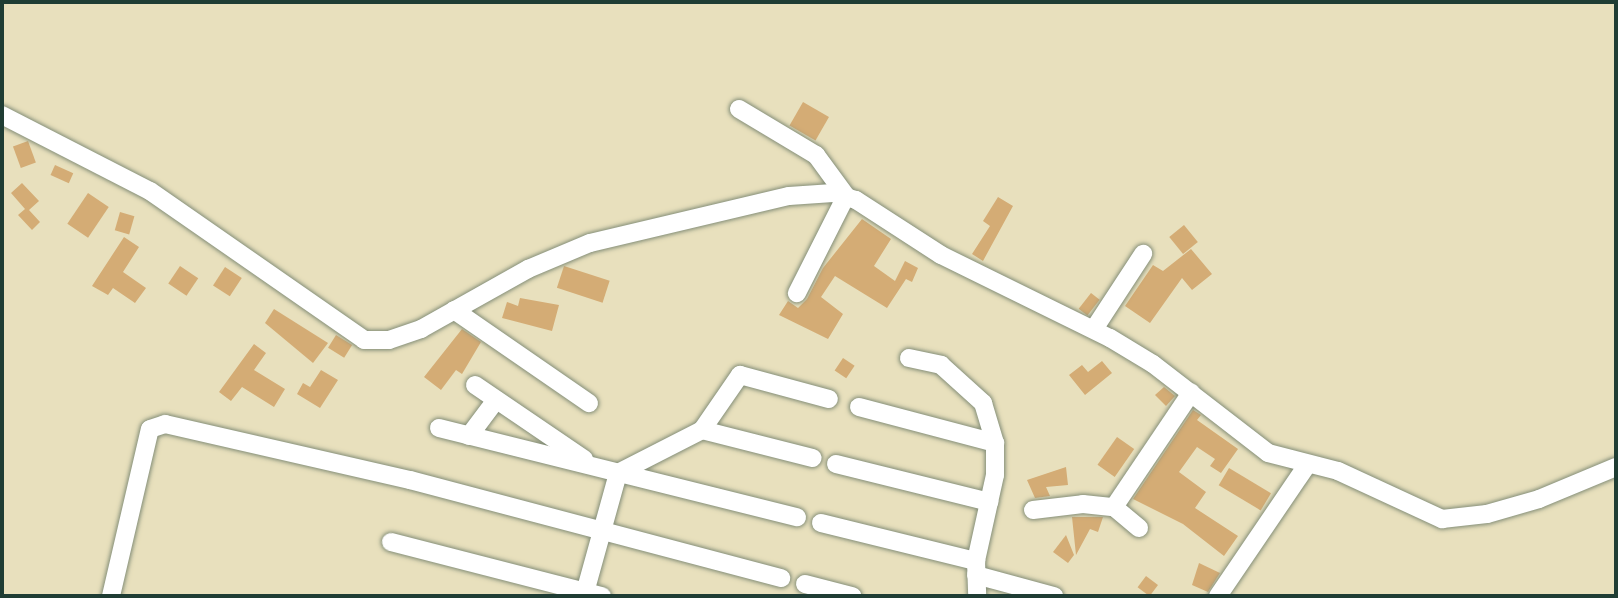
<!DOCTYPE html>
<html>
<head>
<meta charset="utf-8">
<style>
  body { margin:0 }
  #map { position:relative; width:1618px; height:598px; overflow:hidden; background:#e8e0bd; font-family:"IM FELL Double Pica",serif }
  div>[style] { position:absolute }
  .building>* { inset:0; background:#d4ac75; transform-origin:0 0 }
  .roads { filter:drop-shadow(0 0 2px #848e78) drop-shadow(0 0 2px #848e78) }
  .minor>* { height:18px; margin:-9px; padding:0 9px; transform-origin:9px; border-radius:9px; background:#fff }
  span { translate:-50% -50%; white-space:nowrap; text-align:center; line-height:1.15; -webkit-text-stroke:5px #f7f3e8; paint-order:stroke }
  .frame { position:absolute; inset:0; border:4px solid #1f3d34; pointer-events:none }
</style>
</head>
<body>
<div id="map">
  <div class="building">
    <i style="left:803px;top:102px;width:30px;height:27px;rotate:30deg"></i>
    <i style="left:28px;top:141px;width:23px;height:16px;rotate:70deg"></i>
    <i style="left:55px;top:165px;width:20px;height:11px;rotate:24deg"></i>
    <i style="clip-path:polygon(22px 183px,39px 201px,29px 210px,40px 222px,32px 230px,18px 215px,25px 209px,11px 193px)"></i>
    <i style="left:88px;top:193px;width:25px;height:37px;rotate:34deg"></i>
    <i style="clip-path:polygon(998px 197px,1013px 206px,983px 261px,972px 254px,990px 226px,983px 221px)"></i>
    <i style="left:120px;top:212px;width:15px;height:19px;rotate:16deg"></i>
    <i style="clip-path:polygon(862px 219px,891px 239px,874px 266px,895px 281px,905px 261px,918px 268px,912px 282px,906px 279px,887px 308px,835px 276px,821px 297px,843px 314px,828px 339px,779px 315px,788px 301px,798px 308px,807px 299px,823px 268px)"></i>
    <i style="left:1184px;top:225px;width:22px;height:19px;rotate:51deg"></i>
    <i style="clip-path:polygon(124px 237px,139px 247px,123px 272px,146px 288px,135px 303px,113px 288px,108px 295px,92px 286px)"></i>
    <i style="clip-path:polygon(1191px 249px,1212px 274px,1192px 290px,1182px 278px,1150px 323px,1125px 306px,1153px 265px,1163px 271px)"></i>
    <i style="left:180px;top:266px;width:22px;height:21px;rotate:34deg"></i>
    <i style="left:564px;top:266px;width:48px;height:23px;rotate:18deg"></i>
    <i style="left:225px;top:267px;width:20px;height:22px;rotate:33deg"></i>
    <i style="left:1091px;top:293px;width:11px;height:20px;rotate:38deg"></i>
    <i style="clip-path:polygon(520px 298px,559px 305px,552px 331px,502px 318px,507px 302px,518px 306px)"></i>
    <i style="clip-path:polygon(274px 309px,328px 343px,313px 363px,265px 323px)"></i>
    <i style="clip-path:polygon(462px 329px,481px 342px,462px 374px,456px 370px,441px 390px,424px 377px)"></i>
    <i style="left:336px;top:335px;width:19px;height:15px;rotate:32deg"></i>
    <i style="clip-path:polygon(254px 344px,266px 353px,254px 370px,285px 389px,274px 407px,242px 387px,231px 401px,219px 392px)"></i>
    <i style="left:843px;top:358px;width:14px;height:15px;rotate:34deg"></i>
    <i style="clip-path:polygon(1102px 361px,1112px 373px,1085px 395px,1069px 375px,1082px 365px,1088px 372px)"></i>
    <i style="clip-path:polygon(321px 370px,338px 380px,320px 408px,297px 394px,303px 383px,310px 387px)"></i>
    <i style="clip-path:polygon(1164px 387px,1175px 396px,1166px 406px,1155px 395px)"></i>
    <i style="clip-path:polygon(1193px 410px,1201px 415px,1197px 420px,1238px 449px,1221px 473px,1210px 466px,1215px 459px,1197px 447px,1179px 472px,1206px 492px,1195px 508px,1238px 536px,1224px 556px,1183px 524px,1133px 499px)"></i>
    <i style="left:1117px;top:437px;width:21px;height:34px;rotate:35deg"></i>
    <i style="clip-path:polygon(1066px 467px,1068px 485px,1046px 487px,1050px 496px,1035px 498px,1027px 480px)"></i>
    <i style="left:1229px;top:468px;width:49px;height:20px;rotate:31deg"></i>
    <i style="clip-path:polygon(1072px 517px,1103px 517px,1098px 532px,1090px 529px,1076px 555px)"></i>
    <i style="clip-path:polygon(1066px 535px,1074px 555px,1068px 563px,1053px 552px)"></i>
    <i style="clip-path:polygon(1199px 563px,1220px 573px,1208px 592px,1192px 585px)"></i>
    <i style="left:1146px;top:576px;width:15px;height:14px;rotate:37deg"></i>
  </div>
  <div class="roads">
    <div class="minor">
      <i style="left:739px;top:109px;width:90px;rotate:30.9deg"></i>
      <i style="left:816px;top:155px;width:51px;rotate:53.8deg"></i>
      <i style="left:846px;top:196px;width:109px;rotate:116.8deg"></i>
      <i style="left:2px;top:115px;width:166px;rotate:27.2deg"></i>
      <i style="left:150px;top:191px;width:261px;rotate:34.8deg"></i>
      <i style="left:364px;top:340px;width:25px"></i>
      <i style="left:389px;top:340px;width:34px;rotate:-19deg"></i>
      <i style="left:421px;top:329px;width:123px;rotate:-29.3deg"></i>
      <i style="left:528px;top:269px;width:67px;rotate:-22.8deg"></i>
      <i style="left:590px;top:243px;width:204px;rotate:-13.3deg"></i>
      <i style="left:789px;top:196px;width:44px;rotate:-3.9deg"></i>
      <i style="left:833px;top:193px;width:24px;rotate:17deg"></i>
      <i style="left:856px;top:200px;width:101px;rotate:32.9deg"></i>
      <i style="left:941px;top:255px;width:188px;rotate:26.2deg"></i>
      <i style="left:1110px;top:338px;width:50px;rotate:31.2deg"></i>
      <i style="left:1153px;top:364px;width:145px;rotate:37.7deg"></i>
      <i style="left:1268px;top:453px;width:72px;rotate:14.4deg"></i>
      <i style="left:1338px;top:471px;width:115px;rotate:24.8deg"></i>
      <i style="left:1442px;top:519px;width:45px;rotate:-6.3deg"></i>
      <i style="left:1487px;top:514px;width:54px;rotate:-16.1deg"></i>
      <i style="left:1539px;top:499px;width:83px;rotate:-22.6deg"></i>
      <i style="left:454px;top:310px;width:164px;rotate:34.6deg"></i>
      <i style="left:1094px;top:329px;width:90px;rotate:-56.8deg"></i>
      <i style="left:909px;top:358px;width:33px;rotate:12deg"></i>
      <i style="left:941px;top:365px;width:57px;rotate:42.1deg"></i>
      <i style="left:983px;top:403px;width:42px;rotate:73.3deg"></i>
      <i style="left:995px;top:443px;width:32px;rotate:90deg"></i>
      <i style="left:995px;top:475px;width:88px;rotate:102.5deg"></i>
      <i style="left:976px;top:561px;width:35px;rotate:88deg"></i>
      <i style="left:475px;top:385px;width:132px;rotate:34.2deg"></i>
      <i style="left:859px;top:407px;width:141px;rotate:14.8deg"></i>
      <i style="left:439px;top:428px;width:369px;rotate:14deg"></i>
      <i style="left:702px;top:430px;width:114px;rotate:14.2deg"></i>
      <i style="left:469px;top:436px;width:45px;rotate:-53.1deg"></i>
      <i style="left:836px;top:464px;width:158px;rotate:13.9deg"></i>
      <i style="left:1033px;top:510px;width:50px;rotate:-6.8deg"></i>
      <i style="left:1083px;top:504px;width:31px;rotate:6deg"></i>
      <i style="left:821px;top:523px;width:160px;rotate:13.8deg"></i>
      <i style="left:1139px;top:528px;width:33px;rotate:-140deg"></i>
      <i style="left:1114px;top:507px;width:138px;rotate:-56deg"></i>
      <i style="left:391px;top:542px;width:218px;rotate:14.4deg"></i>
      <i style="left:976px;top:575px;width:81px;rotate:15.1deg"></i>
      <i style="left:805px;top:584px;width:49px;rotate:14.3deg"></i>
      <i style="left:111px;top:596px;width:171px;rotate:-76.9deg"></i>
      <i style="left:150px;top:429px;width:16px;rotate:-18deg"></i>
      <i style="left:165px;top:424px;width:251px;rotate:12.9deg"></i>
      <i style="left:410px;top:480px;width:384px;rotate:14.8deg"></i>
      <i style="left:584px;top:596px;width:128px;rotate:-74.5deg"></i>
      <i style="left:618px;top:473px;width:94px;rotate:-27.1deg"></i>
      <i style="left:702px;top:430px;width:67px;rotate:-55.4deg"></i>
      <i style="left:740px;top:375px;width:92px;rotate:15.1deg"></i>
      <i style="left:1218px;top:596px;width:158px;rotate:-55.8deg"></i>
    </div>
  </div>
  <div class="frame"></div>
</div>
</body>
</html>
